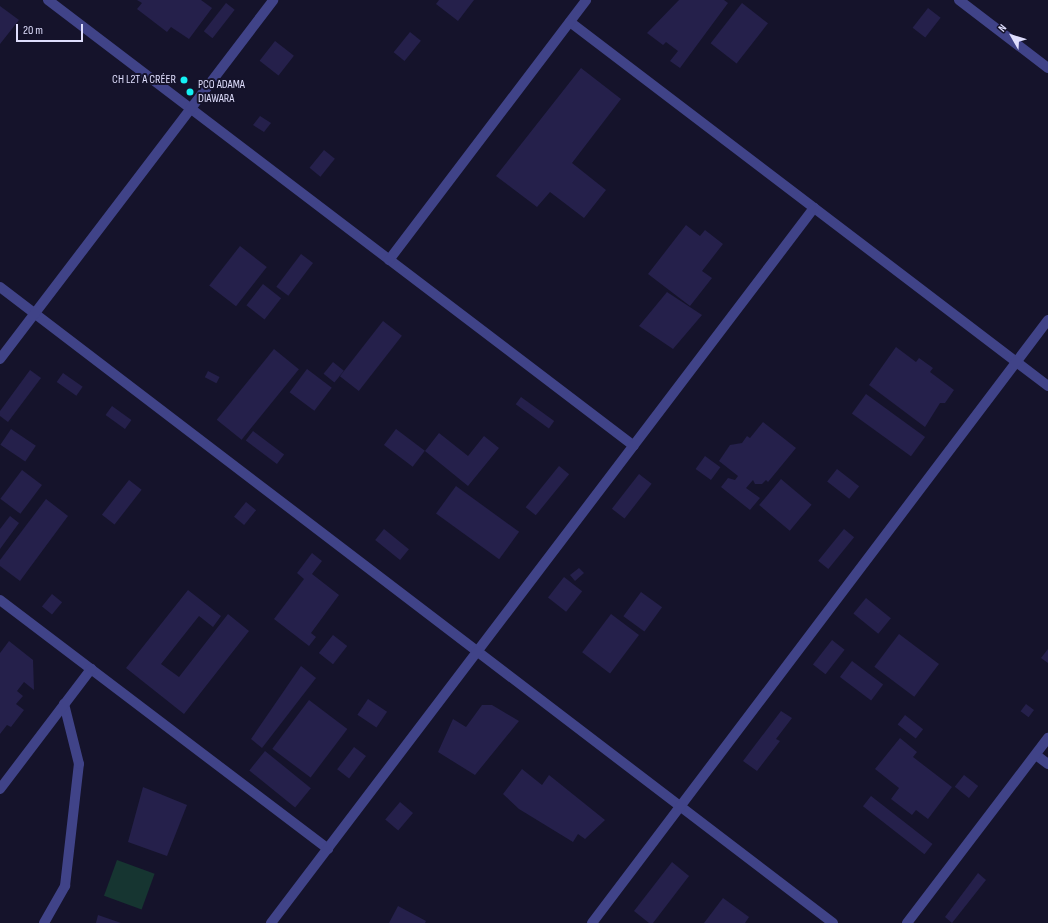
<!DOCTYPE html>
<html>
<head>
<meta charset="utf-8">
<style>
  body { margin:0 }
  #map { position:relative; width:1048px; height:923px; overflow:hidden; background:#15132b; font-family:"Sofia Sans Condensed",sans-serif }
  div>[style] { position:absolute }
  .green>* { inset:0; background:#163531; transform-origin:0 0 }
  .building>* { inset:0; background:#25204b; transform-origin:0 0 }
  .service>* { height:10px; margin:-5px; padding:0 5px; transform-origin:5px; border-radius:5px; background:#404388 }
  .minor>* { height:10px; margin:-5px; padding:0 5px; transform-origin:5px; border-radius:5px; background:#404388 }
  .dots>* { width:11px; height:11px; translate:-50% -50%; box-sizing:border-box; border:2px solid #15132b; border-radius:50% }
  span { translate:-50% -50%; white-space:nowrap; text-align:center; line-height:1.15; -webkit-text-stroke:4px #15132b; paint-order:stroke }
  .poi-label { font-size:12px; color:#dfdefd }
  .right { translate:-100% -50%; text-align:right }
  .left { translate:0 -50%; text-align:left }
  .north { position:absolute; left:992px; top:16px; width:40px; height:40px; -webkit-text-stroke:3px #15132b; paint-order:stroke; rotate:309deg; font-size:11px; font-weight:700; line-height:16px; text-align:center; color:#dfdefd }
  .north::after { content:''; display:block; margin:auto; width:14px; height:18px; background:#dfdefd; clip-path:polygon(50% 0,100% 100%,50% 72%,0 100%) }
  .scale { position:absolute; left:16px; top:24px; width:67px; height:18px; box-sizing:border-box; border:2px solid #dfdefd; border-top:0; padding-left:5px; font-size:12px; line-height:14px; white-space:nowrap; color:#dfdefd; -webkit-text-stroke:3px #15132b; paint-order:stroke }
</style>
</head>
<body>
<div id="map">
  <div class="green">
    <i style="left:117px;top:860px;width:40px;height:38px;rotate:20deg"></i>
  </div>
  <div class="building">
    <i style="clip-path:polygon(137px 0,201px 0,212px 8px,189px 39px,171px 27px,167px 32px,137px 9px,142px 3px)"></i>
    <i style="clip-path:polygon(439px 0,474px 0,458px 21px,436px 4px)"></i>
    <i style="clip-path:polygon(679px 0,724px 0,728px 3px,680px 68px,670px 61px,678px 51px,666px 42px,663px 45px,647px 33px)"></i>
    <i style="left:226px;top:3px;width:11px;height:36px;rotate:38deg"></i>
    <i style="left:742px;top:3px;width:33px;height:51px;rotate:38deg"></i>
    <i style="clip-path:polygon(0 6px,19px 20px,0 44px)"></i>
    <i style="left:928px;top:8px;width:16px;height:25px;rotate:38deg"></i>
    <i style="left:410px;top:32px;width:14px;height:26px;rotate:39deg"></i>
    <i style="left:275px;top:41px;width:24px;height:25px;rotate:38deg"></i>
    <i style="clip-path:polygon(581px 68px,621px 99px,572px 163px,606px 190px,584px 218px,550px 192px,537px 207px,496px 176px)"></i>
    <i style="clip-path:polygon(260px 116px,271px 123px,264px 132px,253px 125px)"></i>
    <i style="left:324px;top:150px;width:14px;height:23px;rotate:39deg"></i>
    <i style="clip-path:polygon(686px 225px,700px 236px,705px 230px,723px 244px,702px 271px,712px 278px,690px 306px,648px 274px)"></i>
    <i style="left:240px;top:246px;width:34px;height:50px;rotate:38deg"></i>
    <i style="left:301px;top:254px;width:15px;height:41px;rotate:37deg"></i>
    <i style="left:263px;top:284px;width:23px;height:27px;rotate:38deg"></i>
    <i style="clip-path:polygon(667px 292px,702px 315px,673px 349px,639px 326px)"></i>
    <i style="left:383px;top:321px;width:24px;height:70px;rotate:38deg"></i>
    <i style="clip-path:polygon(896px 347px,916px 362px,919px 358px,933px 368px,930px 372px,954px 390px,945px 403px,940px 403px,925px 427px,869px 385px)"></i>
    <i style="left:274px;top:349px;width:32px;height:91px;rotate:39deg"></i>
    <i style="left:333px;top:362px;width:14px;height:15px;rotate:39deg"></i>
    <i style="left:307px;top:369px;width:31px;height:29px;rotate:37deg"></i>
    <i style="clip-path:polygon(30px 370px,41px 378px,8px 422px,0 416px,0 411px)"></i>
    <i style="left:208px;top:371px;width:13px;height:7px;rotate:27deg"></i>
    <i style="left:63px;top:373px;width:24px;height:11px;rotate:35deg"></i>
    <i style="left:866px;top:394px;width:73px;height:24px;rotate:36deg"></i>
    <i style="left:521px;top:397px;width:41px;height:9px;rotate:36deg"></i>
    <i style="left:112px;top:406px;width:24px;height:11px;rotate:36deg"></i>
    <i style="clip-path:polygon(763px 422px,796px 448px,768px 482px,766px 480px,762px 484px,755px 484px,753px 480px,746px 488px,760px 498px,750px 510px,721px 487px,728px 478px,735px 480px,738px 476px,719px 461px,730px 445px,742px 443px,747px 436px,750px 438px)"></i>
    <i style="left:11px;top:429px;width:30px;height:19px;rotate:34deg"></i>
    <i style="left:396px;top:429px;width:36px;height:20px;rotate:37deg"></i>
    <i style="left:253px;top:431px;width:39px;height:12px;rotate:37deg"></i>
    <i style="clip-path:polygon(439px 433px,468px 456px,484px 436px,499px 448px,468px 486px,425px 451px)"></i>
    <i style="left:705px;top:456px;width:19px;height:16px;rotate:36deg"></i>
    <i style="left:559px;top:466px;width:13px;height:53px;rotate:39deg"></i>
    <i style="left:837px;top:469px;width:28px;height:16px;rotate:38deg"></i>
    <i style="left:22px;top:470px;width:25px;height:36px;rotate:37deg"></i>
    <i style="left:639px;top:474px;width:16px;height:44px;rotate:38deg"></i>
    <i style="left:781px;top:479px;width:40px;height:34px;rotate:40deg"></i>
    <i style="left:129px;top:480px;width:16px;height:44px;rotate:38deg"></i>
    <i style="left:456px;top:486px;width:78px;height:34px;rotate:36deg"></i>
    <i style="clip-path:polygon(46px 499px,68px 516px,20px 581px,0 566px,0 560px)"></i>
    <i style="left:246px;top:502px;width:13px;height:19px;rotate:39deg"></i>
    <i style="clip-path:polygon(10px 516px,19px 523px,0 549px,0 529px)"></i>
    <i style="left:384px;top:529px;width:32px;height:14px;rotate:39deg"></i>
    <i style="left:844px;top:529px;width:13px;height:41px;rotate:39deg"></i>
    <i style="clip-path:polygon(312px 553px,322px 561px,312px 574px,339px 595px,311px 633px,316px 637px,309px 646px,274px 619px,304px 579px,297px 573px)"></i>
    <i style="clip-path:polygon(579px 568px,584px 573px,575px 581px,570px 575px)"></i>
    <i style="left:564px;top:577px;width:23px;height:26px;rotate:38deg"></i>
    <i style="clip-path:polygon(188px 590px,221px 616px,213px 627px,199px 616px,161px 664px,179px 677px,228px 614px,249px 631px,184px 714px,126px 668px)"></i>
    <i style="left:641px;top:592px;width:26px;height:30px;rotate:36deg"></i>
    <i style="left:52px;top:594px;width:13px;height:16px;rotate:39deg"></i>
    <i style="left:866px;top:598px;width:32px;height:20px;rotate:39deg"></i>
    <i style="left:611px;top:614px;width:35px;height:48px;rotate:37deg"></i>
    <i style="left:899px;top:634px;width:50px;height:41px;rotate:37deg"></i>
    <i style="left:333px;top:635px;width:18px;height:23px;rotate:38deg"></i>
    <i style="left:832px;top:640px;width:16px;height:31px;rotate:38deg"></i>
    <i style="clip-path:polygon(9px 641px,33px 660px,34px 690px,24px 682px,17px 691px,23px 696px,16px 704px,24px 710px,11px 727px,7px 725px,0 734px,0 653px)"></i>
    <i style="clip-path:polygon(1048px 649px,1048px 663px,1041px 658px)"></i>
    <i style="left:852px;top:661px;width:39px;height:20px;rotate:37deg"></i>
    <i style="clip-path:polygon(301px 666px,316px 678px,262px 748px,251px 739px)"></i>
    <i style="left:368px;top:699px;width:23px;height:19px;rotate:34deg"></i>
    <i style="left:309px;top:700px;width:48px;height:61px;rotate:37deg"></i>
    <i style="left:1026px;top:704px;width:10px;height:9px;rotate:37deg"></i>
    <i style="clip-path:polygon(482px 705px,492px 705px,519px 721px,475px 775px,438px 752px,453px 719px,466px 727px)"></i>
    <i style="clip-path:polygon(781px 711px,792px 718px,776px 739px,780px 741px,757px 771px,743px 761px)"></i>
    <i style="left:905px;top:715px;width:23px;height:12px;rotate:38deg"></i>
    <i style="clip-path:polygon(900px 738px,917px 752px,913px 757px,952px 787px,928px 819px,916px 810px,912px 815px,891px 799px,899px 788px,875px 769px)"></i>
    <i style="left:354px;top:747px;width:15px;height:28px;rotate:37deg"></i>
    <i style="left:265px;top:751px;width:59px;height:25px;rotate:39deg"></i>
    <i style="clip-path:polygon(522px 769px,542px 785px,549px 775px,605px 820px,585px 839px,578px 834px,573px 842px,519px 809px,503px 794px)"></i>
    <i style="left:964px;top:775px;width:18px;height:15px;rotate:38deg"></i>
    <i style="clip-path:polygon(143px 787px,187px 805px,167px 856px,128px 842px)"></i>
    <i style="left:871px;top:796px;width:78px;height:13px;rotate:38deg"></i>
    <i style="left:400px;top:802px;width:17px;height:23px;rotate:40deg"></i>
    <i style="clip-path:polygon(672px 862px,689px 876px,653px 923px,649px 923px,634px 911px)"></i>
    <i style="clip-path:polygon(978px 873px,986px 880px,952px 923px,945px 917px)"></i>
    <i style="clip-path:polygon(723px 898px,749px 917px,745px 923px,704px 923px)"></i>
    <i style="clip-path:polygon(398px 906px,426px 921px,425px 923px,389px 923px)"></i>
    <i style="clip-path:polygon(98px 915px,121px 923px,96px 923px)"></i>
  </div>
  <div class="service">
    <i style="left:44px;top:923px;width:43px;rotate:-60.4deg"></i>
    <i style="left:65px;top:886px;width:123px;rotate:-83.5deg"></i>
    <i style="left:79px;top:764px;width:62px;rotate:-104deg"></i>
  </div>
  <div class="minor">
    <i style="left:48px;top:0;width:736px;rotate:37.27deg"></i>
    <i style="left:959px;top:0;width:112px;rotate:37.4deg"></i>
    <i style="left:570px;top:22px;width:601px;rotate:37.29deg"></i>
    <i style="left:389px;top:260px;width:326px;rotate:-52.8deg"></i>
    <i style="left:0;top:287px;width:1048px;rotate:37.36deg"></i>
    <i style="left:0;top:359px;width:451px;rotate:-52.7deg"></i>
    <i style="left:0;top:600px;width:412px;rotate:37.2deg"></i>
    <i style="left:1036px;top:755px;width:15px;rotate:37deg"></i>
    <i style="left:0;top:789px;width:151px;rotate:-52.8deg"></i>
    <i style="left:271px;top:923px;width:898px;rotate:-52.79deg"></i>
    <i style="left:592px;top:923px;width:756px;rotate:-52.9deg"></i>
    <i style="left:907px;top:923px;width:233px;rotate:-52.7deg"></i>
  </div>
  <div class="dots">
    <i style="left:184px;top:80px;background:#14f0f4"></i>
    <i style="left:190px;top:92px;background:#14f0f4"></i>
  </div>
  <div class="poi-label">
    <span class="right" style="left:176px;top:80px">CH L2T A CRÉER</span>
    <span class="left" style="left:198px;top:92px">PCO ADAMA<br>DIAWARA</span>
  </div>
  <div class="north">N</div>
  <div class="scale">20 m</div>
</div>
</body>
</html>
